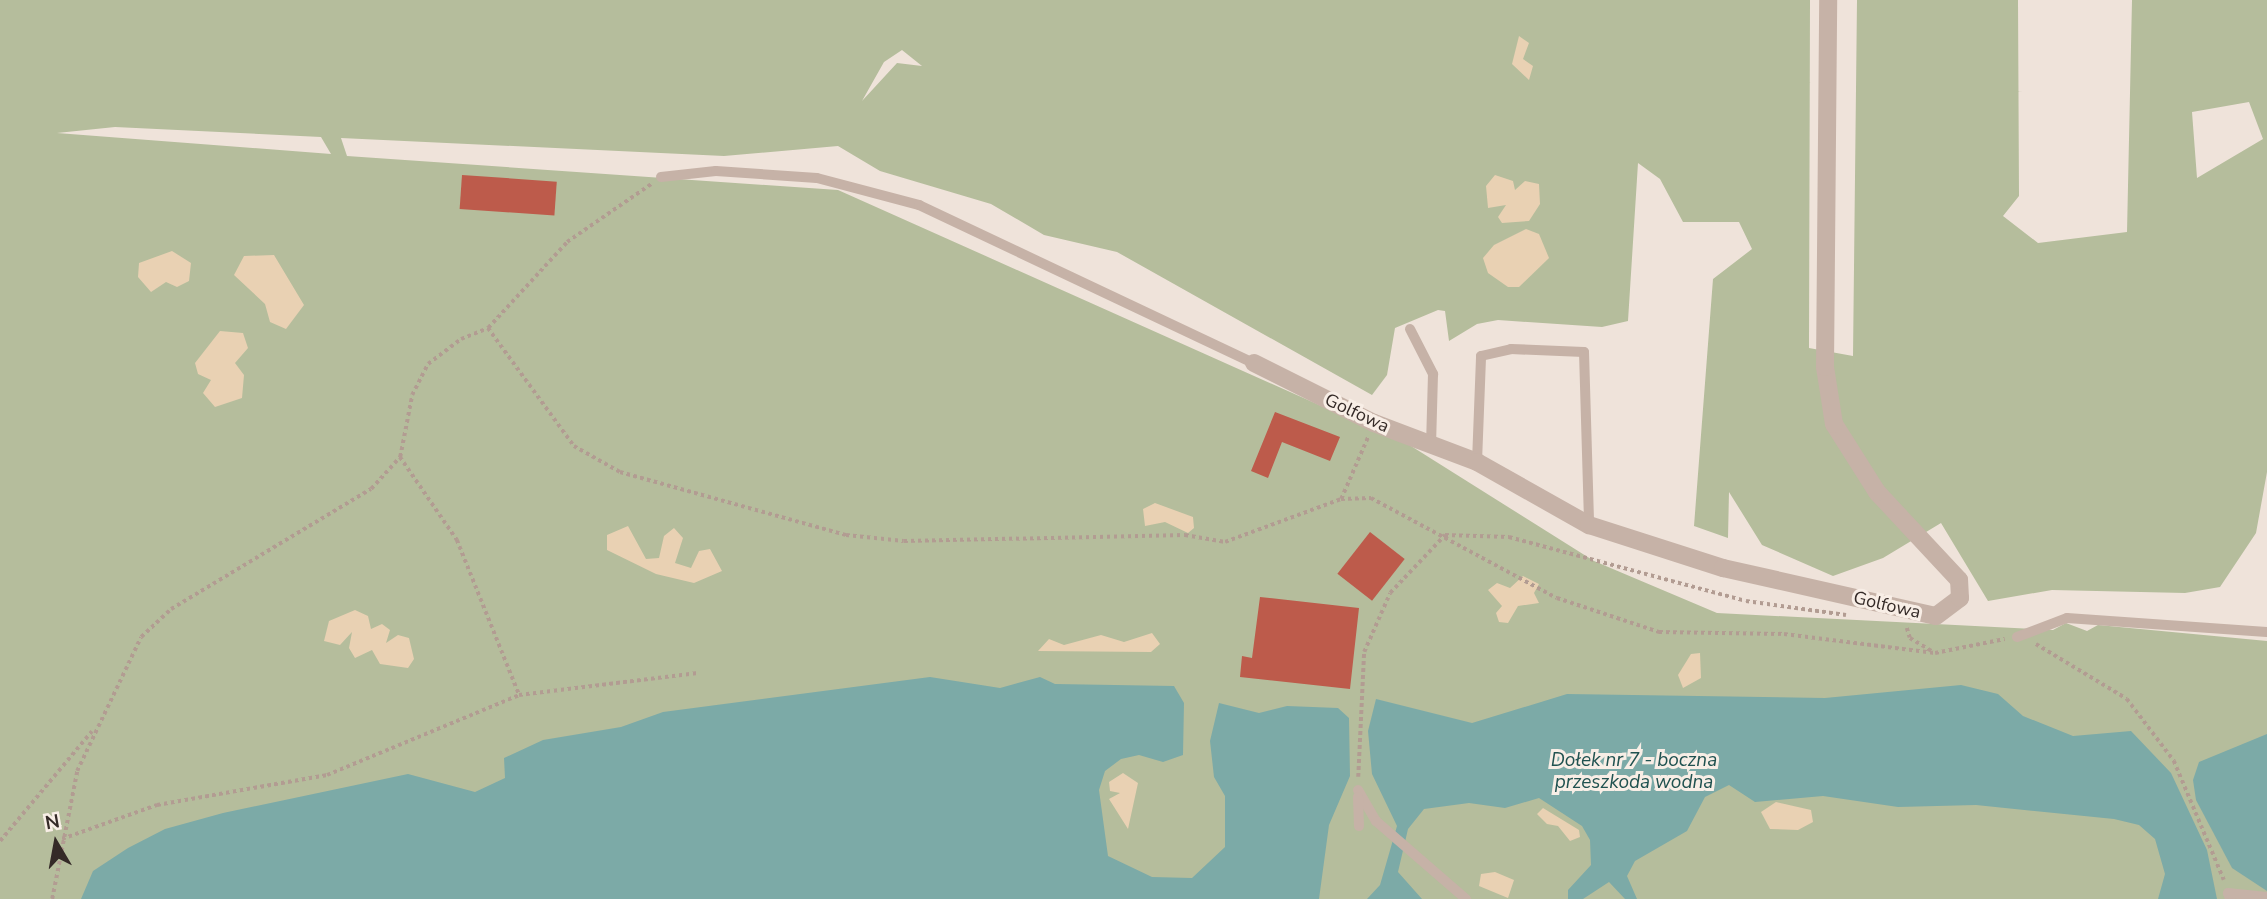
<!DOCTYPE html>
<html>
<head>
<meta charset="utf-8">
<style>
  body { margin:0 }
  #map { position:relative; width:2267px; height:899px; overflow:hidden; background:#efe3da; font-family:"Nunito Sans",sans-serif }
  div>[style] { position:absolute }
  .green>* { inset:0; background:#b5bd9c }
  .sand>* { inset:0; background:#e9d1b3 }
  .water>* { inset:0; background:#7caaa7 }
  .building>* { inset:0; background:#bd5b4b; transform-origin:0 0 }
  .path>* { height:3.5px; margin-top:-1.75px; transform-origin:0; background:repeating-linear-gradient(90deg,#b29c92 0 3.5px,transparent 0 7px) }
  .lane>* { height:10px; margin:-5px; padding:0 5px; transform-origin:5px; border-radius:5px; background:#c6b2a7 }
  .street>* { height:18px; margin:-9px; padding:0 9px; transform-origin:9px; border-radius:9px; background:#c6b2a7 }
  span { translate:-50% -50%; white-space:nowrap; text-align:center; line-height:1.15; -webkit-text-stroke:6px #f8eee6; paint-order:stroke }
  .street-label { font-size:18px; color:#342a27 }
  .water-label { font-size:19px; color:#205250; font-style:italic }
  .north { position:absolute; left:21px; top:808px; width:70px; height:70px; -webkit-text-stroke:5px #f8eee6; paint-order:stroke; rotate:350deg; font-size:19px; font-weight:700; line-height:28px; text-align:center; color:#342a27 }
  .north::after { content:''; display:block; margin:auto; width:24px; height:32px; background:#342a27; clip-path:polygon(50% 0,100% 100%,50% 72%,0 100%) }
</style>
</head>
<body>
<div id="map">
  <div class="green">
    <i style="clip-path:polygon(evenodd,0 0,1810px 0,1809px 348px,1853px 356px,1857px 0,2018px 0,2019px 196px,2003px 216px,2038px 243px,2127px 232px,2132px 0,2267px 0,2267px 472px,2256px 533px,2220px 587px,2185px 593px,2052px 590px,1988px 601px,1941px 523px,1883px 558px,1833px 576px,1762px 545px,1729px 492px,1728px 538px,1694px 526px,1713px 279px,1752px 249px,1739px 222px,1683px 222px,1660px 179px,1638px 163px,1628px 321px,1602px 327px,1498px 320px,1477px 324px,1449px 341px,1445px 311px,1438px 310px,1395px 328px,1387px 375px,1372px 395px,1117px 252px,1044px 235px,991px 204px,880px 171px,838px 146px,724px 156px,341px 138px,347px 156px,838px 190px,1411px 446px,1594px 561px,1717px 613px,2053px 630px,2066px 623px,2087px 631px,2098px 625px,2267px 641px,2267px 899px,0 899px,0 0,902px 50px,922px 66px,897px 63px,862px 101px,884px 62px,902px 50px,0 0,2249px 102px,2263px 139px,2197px 178px,2192px 112px,2249px 102px,0 0,115px 127px,321px 137px,331px 154px,57px 133px,115px 127px)"></i>
  </div>
  <div class="sand">
    <i style="clip-path:polygon(1519px 36px,1529px 43px,1523px 59px,1533px 66px,1529px 80px,1512px 64px)"></i>
    <i style="clip-path:polygon(1495px 175px,1513px 181px,1515px 190px,1525px 181px,1539px 184px,1540px 204px,1529px 221px,1502px 223px,1498px 217px,1506px 205px,1488px 208px,1486px 186px)"></i>
    <i style="clip-path:polygon(1526px 229px,1539px 234px,1549px 258px,1519px 287px,1508px 287px,1488px 273px,1483px 258px,1494px 245px)"></i>
    <i style="clip-path:polygon(172px 251px,191px 263px,189px 281px,177px 287px,166px 282px,151px 292px,138px 277px,139px 263px)"></i>
    <i style="clip-path:polygon(274px 255px,304px 305px,286px 329px,270px 322px,265px 304px,234px 275px,244px 256px)"></i>
    <i style="clip-path:polygon(220px 331px,243px 333px,248px 348px,235px 363px,244px 375px,242px 398px,215px 407px,203px 393px,211px 380px,198px 374px,195px 363px)"></i>
    <i style="clip-path:polygon(1155px 503px,1193px 517px,1194px 528px,1188px 533px,1165px 522px,1145px 526px,1143px 509px)"></i>
    <i style="clip-path:polygon(628px 526px,646px 559px,659px 558px,664px 536px,674px 528px,683px 538px,675px 563px,691px 568px,699px 551px,710px 549px,722px 571px,694px 583px,656px 574px,607px 550px,607px 535px)"></i>
    <i style="clip-path:polygon(1523px 576px,1539px 584px,1534px 593px,1539px 603px,1518px 606px,1508px 623px,1499px 622px,1496px 613px,1502px 606px,1488px 590px,1497px 583px,1510px 588px)"></i>
    <i style="clip-path:polygon(355px 610px,368px 616px,371px 629px,382px 624px,390px 630px,386px 643px,398px 635px,409px 638px,414px 659px,408px 668px,380px 664px,372px 650px,355px 658px,349px 648px,352px 632px,340px 645px,324px 641px,329px 621px)"></i>
    <i style="clip-path:polygon(1152px 633px,1160px 644px,1151px 652px,1038px 651px,1049px 639px,1064px 645px,1101px 635px,1124px 642px)"></i>
    <i style="clip-path:polygon(1700px 653px,1701px 678px,1683px 688px,1678px 675px,1691px 654px)"></i>
    <i style="clip-path:polygon(1123px 773px,1138px 783px,1128px 829px,1109px 799px,1120px 793px,1110px 791px,1109px 782px)"></i>
    <i style="clip-path:polygon(1776px 802px,1811px 810px,1813px 822px,1798px 830px,1770px 829px,1761px 812px)"></i>
    <i style="clip-path:polygon(1543px 808px,1579px 830px,1580px 837px,1570px 841px,1558px 826px,1547px 824px,1537px 814px)"></i>
    <i style="clip-path:polygon(1495px 872px,1514px 880px,1508px 898px,1479px 886px,1481px 874px)"></i>
  </div>
  <div class="water">
    <i style="clip-path:polygon(930px 677px,1000px 688px,1040px 677px,1055px 684px,1174px 686px,1184px 703px,1183px 755px,1163px 762px,1139px 755px,1121px 759px,1105px 771px,1099px 790px,1108px 856px,1152px 877px,1192px 878px,1225px 847px,1225px 796px,1214px 777px,1210px 741px,1219px 703px,1259px 713px,1287px 706px,1338px 708px,1349px 718px,1350px 776px,1329px 825px,1319px 899px,81px 899px,93px 871px,128px 848px,165px 829px,223px 813px,408px 774px,475px 792px,505px 778px,504px 758px,543px 740px,621px 727px,663px 712px)"></i>
    <i style="clip-path:polygon(1961px 685px,1998px 694px,2023px 716px,2073px 736px,2131px 731px,2171px 773px,2207px 850px,2217px 899px,2158px 899px,2165px 874px,2155px 839px,2139px 825px,2114px 819px,1976px 805px,1898px 807px,1823px 796px,1755px 802px,1729px 785px,1705px 797px,1687px 831px,1635px 861px,1627px 876px,1637px 899px,1625px 899px,1609px 882px,1583px 899px,1568px 899px,1568px 890px,1591px 865px,1590px 840px,1582px 826px,1539px 798px,1505px 808px,1469px 803px,1424px 809px,1408px 829px,1398px 872px,1422px 899px,1367px 899px,1380px 885px,1397px 826px,1372px 774px,1368px 731px,1376px 699px,1472px 723px,1567px 694px,1825px 698px)"></i>
    <i style="clip-path:polygon(2267px 734px,2267px 891px,2232px 868px,2196px 800px,2193px 780px,2199px 762px)"></i>
  </div>
  <div class="building">
    <i style="left:462px;top:175px;width:95px;height:34px;rotate:4deg"></i>
    <i style="clip-path:polygon(1275px 412px,1340px 437px,1330px 461px,1282px 442px,1268px 478px,1251px 471px)"></i>
    <i style="left:1370px;top:532px;width:44px;height:53px;rotate:38deg"></i>
    <i style="clip-path:polygon(1260px 597px,1359px 608px,1350px 689px,1240px 677px,1242px 656px,1252px 658px)"></i>
  </div>
  <div class="path">
    <i style="left:488px;top:328px;width:146px;rotate:53.9deg"></i>
    <i style="left:574px;top:446px;width:53px;rotate:29.5deg"></i>
    <i style="left:620px;top:472px;width:235px;rotate:15.6deg"></i>
    <i style="left:846px;top:535px;width:58px;rotate:5.9deg"></i>
    <i style="left:904px;top:541px;width:281px;rotate:-1.2deg"></i>
    <i style="left:1185px;top:535px;width:41px;rotate:9.9deg"></i>
    <i style="left:1225px;top:542px;width:124px;rotate:-20.3deg"></i>
    <i style="left:1341px;top:499px;width:30px;rotate:-2deg"></i>
    <i style="left:1371px;top:498px;width:211px;rotate:28.3deg"></i>
    <i style="left:1557px;top:598px;width:108px;rotate:18.4deg"></i>
    <i style="left:1659px;top:632px;width:125px;rotate:0.9deg"></i>
    <i style="left:1784px;top:634px;width:152px;rotate:7.2deg"></i>
    <i style="left:1935px;top:653px;width:71px;rotate:-11.3deg"></i>
    <i style="left:400px;top:457px;width:101px;rotate:55.5deg"></i>
    <i style="left:457px;top:540px;width:166px;rotate:68.1deg"></i>
    <i style="left:1341px;top:499px;width:68px;rotate:-66.5deg"></i>
    <i style="left:1907px;top:628px;width:10px;rotate:73deg"></i>
    <i style="left:1910px;top:638px;width:27px;rotate:31deg"></i>
    <i style="left:2036px;top:644px;width:106px;rotate:31.1deg"></i>
    <i style="left:2127px;top:699px;width:78px;rotate:52.8deg"></i>
    <i style="left:2174px;top:761px;width:129px;rotate:67.2deg"></i>
    <i style="left:1358px;top:777px;width:125px;rotate:-87.3deg"></i>
    <i style="left:1364px;top:652px;width:64px;rotate:-66.2deg"></i>
    <i style="left:1390px;top:593px;width:80px;rotate:-46.5deg"></i>
    <i style="left:1445px;top:535px;width:64px;rotate:1.8deg"></i>
    <i style="left:1509px;top:537px;width:245px;rotate:15.1deg"></i>
    <i style="left:1746px;top:601px;width:101px;rotate:8deg"></i>
    <i style="left:62px;top:839px;width:101px;rotate:-19.7deg"></i>
    <i style="left:157px;top:805px;width:173px;rotate:-10deg"></i>
    <i style="left:327px;top:775px;width:208px;rotate:-22.6deg"></i>
    <i style="left:519px;top:695px;width:180px;rotate:-7deg"></i>
    <i style="left:0;top:841px;width:143px;rotate:-50.1deg"></i>
    <i style="left:52px;top:899px;width:130px;rotate:-78.9deg"></i>
    <i style="left:77px;top:771px;width:148px;rotate:-64.5deg"></i>
    <i style="left:141px;top:637px;width:41px;rotate:-43deg"></i>
    <i style="left:171px;top:609px;width:233px;rotate:-31deg"></i>
    <i style="left:371px;top:489px;width:43px;rotate:-47.8deg"></i>
    <i style="left:400px;top:457px;width:63px;rotate:-79deg"></i>
    <i style="left:412px;top:395px;width:35px;rotate:-63deg"></i>
    <i style="left:428px;top:364px;width:41px;rotate:-37.1deg"></i>
    <i style="left:461px;top:339px;width:29px;rotate:-22deg"></i>
    <i style="left:488px;top:328px;width:117px;rotate:-47.4deg"></i>
    <i style="left:567px;top:242px;width:102px;rotate:-34.6deg"></i>
  </div>
  <div class="lane">
    <i style="left:661px;top:177px;width:55px;rotate:-6.2deg"></i>
    <i style="left:716px;top:171px;width:101px;rotate:4deg"></i>
    <i style="left:817px;top:178px;width:106px;rotate:14.8deg"></i>
    <i style="left:919px;top:205px;width:370px;rotate:25.3deg"></i>
    <i style="left:1410px;top:329px;width:51px;rotate:62.9deg"></i>
    <i style="left:1433px;top:374px;width:70px;rotate:91.6deg"></i>
    <i style="left:1477px;top:462px;width:106px;rotate:-87.8deg"></i>
    <i style="left:1481px;top:356px;width:31px;rotate:-13deg"></i>
    <i style="left:1511px;top:349px;width:73px;rotate:2.4deg"></i>
    <i style="left:1584px;top:352px;width:173px;rotate:88.3deg"></i>
    <i style="left:2017px;top:637px;width:53px;rotate:-20.8deg"></i>
    <i style="left:2067px;top:618px;width:200px;rotate:4deg"></i>
    <i style="left:1358px;top:790px;width:36px;rotate:60deg"></i>
    <i style="left:1376px;top:821px;width:119px;rotate:40.9deg"></i>
    <i style="left:1358px;top:797px;width:29px;rotate:88deg"></i>
    <i style="left:2230px;top:899px;width:6px;rotate:-108deg"></i>
    <i style="left:2228px;top:893px;width:39px;rotate:6deg"></i>
  </div>
  <div class="street">
    <i style="left:1254px;top:363px;width:134px;rotate:26.6deg"></i>
    <i style="left:1374px;top:423px;width:110px;rotate:20.7deg"></i>
    <i style="left:1477px;top:462px;width:129px;rotate:29.4deg"></i>
    <i style="left:1589px;top:525px;width:141px;rotate:17.8deg"></i>
    <i style="left:1723px;top:568px;width:218px;rotate:12.7deg"></i>
    <i style="left:1936px;top:616px;width:30px;rotate:-37deg"></i>
    <i style="left:1960px;top:598px;width:18px;rotate:-93deg"></i>
    <i style="left:1959px;top:580px;width:120px;rotate:-133deg"></i>
    <i style="left:1877px;top:492px;width:80px;rotate:-122.3deg"></i>
    <i style="left:1834px;top:424px;width:58px;rotate:-99deg"></i>
    <i style="left:1825px;top:367px;width:367px;rotate:-89.5deg"></i>
  </div>
  <div class="street-label">
    <span style="left:1357px;top:413px;rotate:25deg">Golfowa</span>
    <span style="left:1887px;top:605px;rotate:13deg">Golfowa</span>
  </div>
  <div class="water-label">
    <span style="left:1634px;top:772px">Dołek nr 7 - boczna<br>przeszkoda wodna</span>
  </div>
  <div class="north">N</div>
</div>
</body>
</html>
